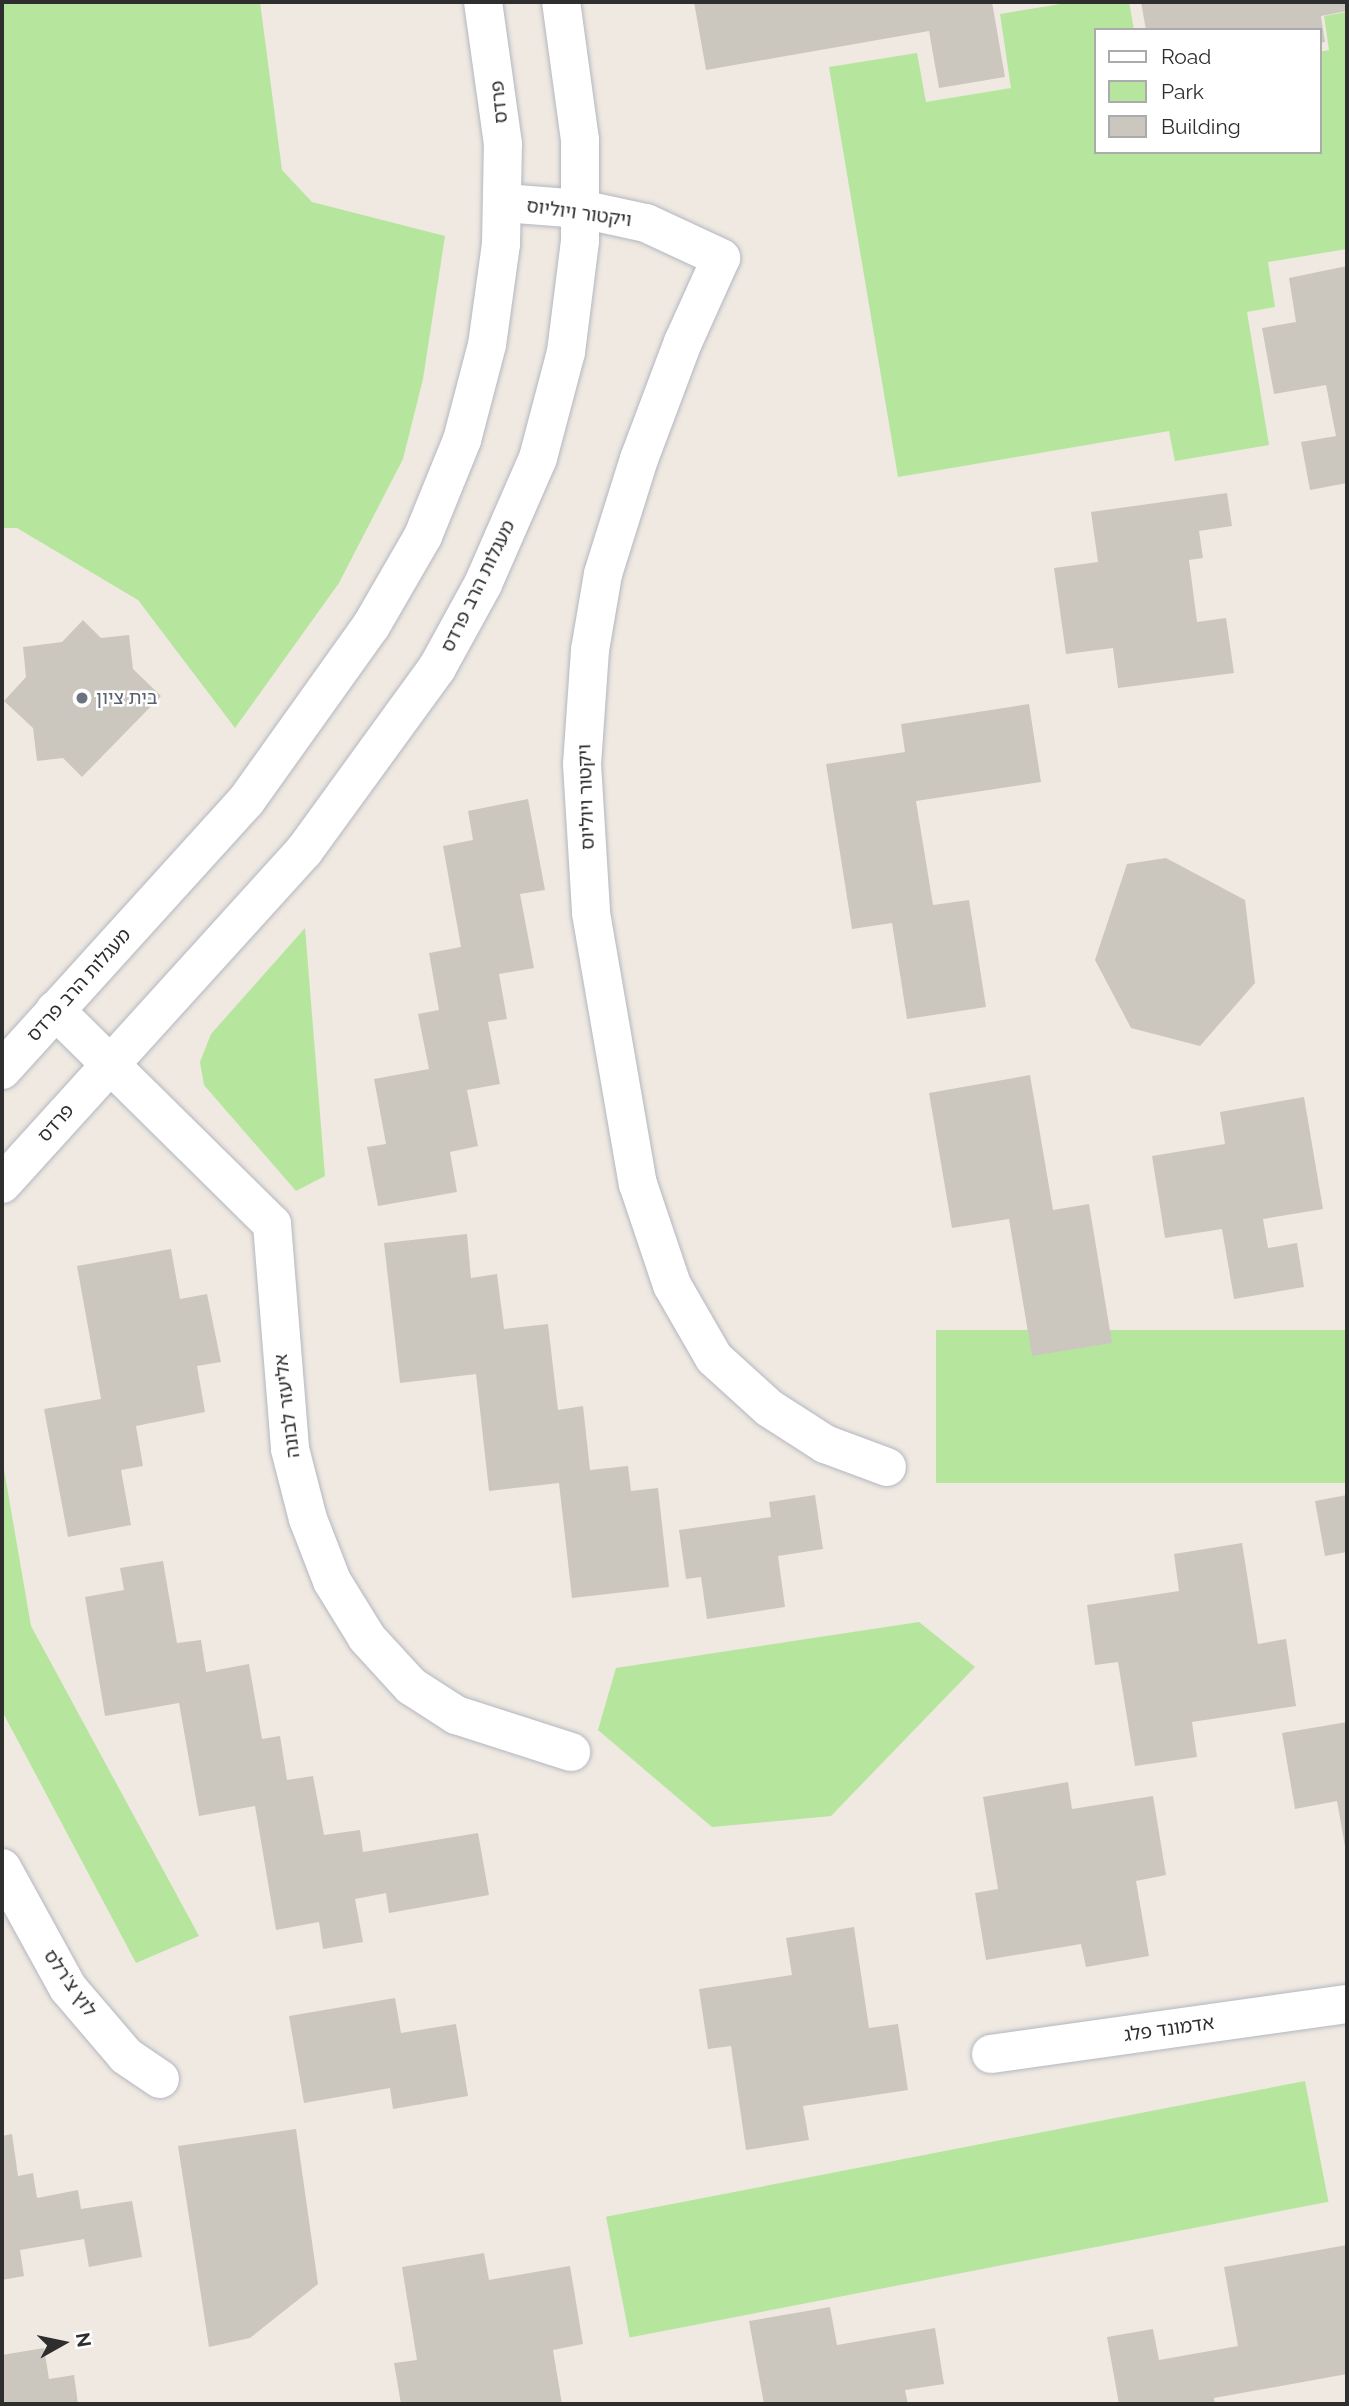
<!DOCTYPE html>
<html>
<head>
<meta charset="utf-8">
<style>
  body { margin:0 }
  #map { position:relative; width:1349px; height:2406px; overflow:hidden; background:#efe9e1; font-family:Raleway,"Noto Sans Hebrew",sans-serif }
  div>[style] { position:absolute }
  .green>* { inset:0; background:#b6e59e; transform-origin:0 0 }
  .building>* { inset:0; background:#cbc7bf }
  .roads { filter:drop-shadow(0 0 2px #b4b7c1) drop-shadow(0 0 2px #b4b7c1) }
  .street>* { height:38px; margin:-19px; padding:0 19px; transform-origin:19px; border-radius:19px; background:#fff }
  .secondary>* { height:38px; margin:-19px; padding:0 19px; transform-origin:19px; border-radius:19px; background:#fff }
  .dots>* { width:19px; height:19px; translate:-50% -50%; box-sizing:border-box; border:4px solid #fff; border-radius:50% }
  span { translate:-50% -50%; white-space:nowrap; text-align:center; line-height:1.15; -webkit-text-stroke:5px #fff; paint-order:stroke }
  .street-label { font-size:19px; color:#2e2e2e }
  .worship-label { font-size:19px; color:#5b616d }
  .left { translate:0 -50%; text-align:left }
  .frame { position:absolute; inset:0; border:4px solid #2e2e2e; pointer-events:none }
  .legend { position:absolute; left:1094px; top:28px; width:228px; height:126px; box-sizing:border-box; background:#fff; border:2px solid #ababab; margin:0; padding:9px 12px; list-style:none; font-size:21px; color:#2e2e2e }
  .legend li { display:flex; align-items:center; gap:14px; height:35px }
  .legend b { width:35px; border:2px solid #ababab }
  .north { position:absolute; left:28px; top:2308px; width:70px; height:70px; -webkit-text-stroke:5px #fff; paint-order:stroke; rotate:81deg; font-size:19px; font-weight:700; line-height:28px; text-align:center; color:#2e2e2e }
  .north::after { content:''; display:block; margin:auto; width:24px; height:32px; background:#2e2e2e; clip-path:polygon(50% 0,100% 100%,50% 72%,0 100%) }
</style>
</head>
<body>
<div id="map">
  <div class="green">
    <i style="clip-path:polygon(2px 2px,260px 2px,282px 170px,312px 202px,445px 236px,423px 379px,403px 459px,339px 583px,235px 728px,138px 600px,17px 528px,2px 528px)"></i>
    <i style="clip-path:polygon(1073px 2px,1129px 2px,1134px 30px,1095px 30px,1095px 152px,1319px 152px,1319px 52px,1329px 50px,1324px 16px,1347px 12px,1347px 249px,1268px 262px,1275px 307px,1247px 312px,1269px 445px,1175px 461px,1169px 431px,898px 477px,829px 67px,917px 53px,926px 102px,1011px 88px,1000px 14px)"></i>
    <i style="clip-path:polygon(305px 928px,325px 1176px,296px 1191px,204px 1085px,200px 1062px,211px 1034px)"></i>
    <i style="left:1347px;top:1330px;width:153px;height:411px;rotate:90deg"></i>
    <i style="clip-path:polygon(2px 1458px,31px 1626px,199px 1936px,136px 1963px,2px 1711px)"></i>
    <i style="clip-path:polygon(919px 1622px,975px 1667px,831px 1816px,712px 1827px,598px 1730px,616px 1668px)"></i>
    <i style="left:1305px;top:2081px;width:123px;height:712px;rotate:79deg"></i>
  </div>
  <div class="building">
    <i style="clip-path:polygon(694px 2px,992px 2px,1005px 77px,939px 88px,929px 31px,706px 70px)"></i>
    <i style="clip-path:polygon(1141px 2px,1347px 2px,1347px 11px,1321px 16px,1325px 42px,1319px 43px,1319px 30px,1146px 30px)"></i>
    <i style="clip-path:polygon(1347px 266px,1347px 483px,1310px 490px,1301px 442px,1336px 436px,1326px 385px,1274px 394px,1262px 328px,1296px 322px,1289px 278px)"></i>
    <i style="clip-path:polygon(1227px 493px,1232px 526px,1199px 531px,1203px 558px,1189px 560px,1197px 622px,1226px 618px,1234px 673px,1118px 688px,1113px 648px,1066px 654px,1054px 568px,1098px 562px,1091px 512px)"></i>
    <i style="clip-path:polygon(83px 620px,101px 638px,129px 635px,133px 669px,161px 696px,82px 777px,63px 758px,37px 761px,33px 728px,4px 701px,26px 677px,23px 647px,62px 642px)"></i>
    <i style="clip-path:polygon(1029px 704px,1041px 782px,916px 801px,933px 905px,969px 900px,986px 1007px,907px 1019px,892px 923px,852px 929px,826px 764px,905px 752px,901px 724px)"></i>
    <i style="clip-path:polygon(528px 799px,545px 890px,520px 894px,534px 968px,499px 974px,507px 1019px,488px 1022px,500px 1084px,467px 1090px,478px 1146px,450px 1152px,457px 1192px,378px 1206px,367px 1147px,386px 1144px,374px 1079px,429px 1069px,418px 1014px,439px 1010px,429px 953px,461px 947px,443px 846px,473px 840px,468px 811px)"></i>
    <i style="clip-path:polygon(1166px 858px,1245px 900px,1255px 983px,1200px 1046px,1131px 1028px,1095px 960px,1127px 864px)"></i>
    <i style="clip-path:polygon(1030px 1075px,1053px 1210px,1089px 1204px,1112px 1343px,1032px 1356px,1009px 1219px,952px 1228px,929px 1093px)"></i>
    <i style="clip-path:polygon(1304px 1097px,1323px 1209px,1263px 1219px,1268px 1248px,1297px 1243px,1304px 1287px,1234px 1299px,1222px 1229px,1165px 1238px,1152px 1156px,1225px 1144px,1220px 1112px)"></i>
    <i style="clip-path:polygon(467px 1234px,471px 1278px,497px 1274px,504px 1329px,548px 1324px,558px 1410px,583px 1406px,590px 1470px,628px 1466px,631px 1491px,658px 1488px,669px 1587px,572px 1598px,559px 1483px,489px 1491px,476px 1374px,400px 1383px,384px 1243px)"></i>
    <i style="clip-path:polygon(171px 1249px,180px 1299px,207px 1294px,221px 1362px,197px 1366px,205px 1412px,136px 1426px,143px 1466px,121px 1470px,131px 1525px,68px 1537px,44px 1409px,101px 1399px,77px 1266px)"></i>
    <i style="clip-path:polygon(815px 1495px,823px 1549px,778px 1556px,785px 1607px,707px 1619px,701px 1577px,686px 1579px,679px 1530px,771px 1517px,769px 1502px)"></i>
    <i style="clip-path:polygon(1347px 1495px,1347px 1552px,1325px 1556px,1315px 1501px)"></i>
    <i style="clip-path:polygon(1242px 1543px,1258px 1644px,1286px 1639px,1296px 1706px,1192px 1722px,1197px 1757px,1135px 1766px,1118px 1662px,1095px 1665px,1087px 1605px,1179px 1591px,1174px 1554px)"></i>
    <i style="clip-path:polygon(163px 1561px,177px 1643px,201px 1640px,206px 1672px,249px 1664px,262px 1739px,280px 1736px,287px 1780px,313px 1776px,324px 1835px,360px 1830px,363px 1852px,478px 1833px,489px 1895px,389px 1913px,386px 1893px,355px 1899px,363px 1942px,323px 1949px,319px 1922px,276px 1930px,255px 1806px,199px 1816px,179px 1703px,105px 1716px,85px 1597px,124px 1590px,120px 1568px)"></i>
    <i style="clip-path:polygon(1347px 1722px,1347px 1852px,1346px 1852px,1337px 1801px,1295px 1809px,1282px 1733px)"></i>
    <i style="clip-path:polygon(1068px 1782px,1072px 1809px,1153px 1796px,1166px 1875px,1136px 1881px,1149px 1956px,1086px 1967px,1081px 1944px,986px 1960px,975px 1893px,998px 1889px,983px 1797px)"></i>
    <i style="clip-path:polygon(854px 1927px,869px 2028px,898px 2024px,908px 2090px,803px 2106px,809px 2140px,746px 2150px,731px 2046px,708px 2049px,699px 1989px,792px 1975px,786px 1938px)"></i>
    <i style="clip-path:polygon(395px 1998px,401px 2033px,456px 2024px,468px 2096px,393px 2109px,390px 2088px,304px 2103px,289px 2016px)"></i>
    <i style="clip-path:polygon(296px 2129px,318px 2284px,250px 2338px,209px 2347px,178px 2146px)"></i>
    <i style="clip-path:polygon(12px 2134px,18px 2176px,33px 2173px,37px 2198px,78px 2190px,81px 2209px,132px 2201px,142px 2257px,89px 2267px,84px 2239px,20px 2250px,24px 2276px,2px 2280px,2px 2136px)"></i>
    <i style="clip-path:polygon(1347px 2245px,1347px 2374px,1214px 2398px,1215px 2404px,1119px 2404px,1107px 2337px,1153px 2329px,1159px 2360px,1238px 2346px,1224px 2267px)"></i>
    <i style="clip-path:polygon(484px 2253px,489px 2280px,570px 2266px,583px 2344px,553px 2350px,562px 2404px,401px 2404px,394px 2363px,417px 2360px,402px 2267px)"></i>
    <i style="clip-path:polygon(830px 2307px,837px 2345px,935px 2328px,944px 2384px,905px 2390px,908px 2404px,764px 2404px,749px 2321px)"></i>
    <i style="clip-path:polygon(44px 2348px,49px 2379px,74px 2375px,78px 2404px,2px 2404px,2px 2355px)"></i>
  </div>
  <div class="roads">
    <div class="street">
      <i style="left:504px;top:203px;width:77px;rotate:4.5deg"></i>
      <i style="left:581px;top:209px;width:66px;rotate:12.2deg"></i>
      <i style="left:646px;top:223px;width:83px;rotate:25deg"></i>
      <i style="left:721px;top:258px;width:92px;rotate:114.3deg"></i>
      <i style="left:683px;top:342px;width:125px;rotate:110.6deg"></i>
      <i style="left:639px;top:459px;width:121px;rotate:107.4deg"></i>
      <i style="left:603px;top:574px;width:77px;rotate:99.7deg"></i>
      <i style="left:590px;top:650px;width:114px;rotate:94deg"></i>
      <i style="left:582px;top:764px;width:149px;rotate:86.5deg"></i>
      <i style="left:591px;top:913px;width:275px;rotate:80.2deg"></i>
      <i style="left:638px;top:1184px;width:107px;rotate:71.4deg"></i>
      <i style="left:672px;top:1285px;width:84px;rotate:60.1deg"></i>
      <i style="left:714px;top:1358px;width:74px;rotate:42.3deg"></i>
      <i style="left:769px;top:1408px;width:67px;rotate:32.7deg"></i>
      <i style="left:825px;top:1444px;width:66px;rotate:20.4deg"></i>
      <i style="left:55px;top:1010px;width:305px;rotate:44.6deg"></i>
      <i style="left:272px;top:1224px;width:226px;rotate:85.4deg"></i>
      <i style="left:290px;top:1449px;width:72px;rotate:75.6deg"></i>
      <i style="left:308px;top:1519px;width:66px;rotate:68.8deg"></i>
      <i style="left:332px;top:1581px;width:67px;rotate:58.4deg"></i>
      <i style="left:367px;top:1638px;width:65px;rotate:47.5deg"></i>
      <i style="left:411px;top:1686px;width:54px;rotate:32.8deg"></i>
      <i style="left:456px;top:1715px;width:121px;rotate:17.8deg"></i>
      <i style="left:2px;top:1868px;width:137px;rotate:61.2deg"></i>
      <i style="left:68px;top:1988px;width:89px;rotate:49.5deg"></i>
      <i style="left:126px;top:2056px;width:41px;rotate:34.1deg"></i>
      <i style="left:991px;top:2054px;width:359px;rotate:-8deg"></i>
    </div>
    <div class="secondary">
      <i style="left:2px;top:1070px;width:363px;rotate:-47.8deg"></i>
      <i style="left:246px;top:801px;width:215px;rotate:-54.5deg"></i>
      <i style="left:371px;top:626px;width:104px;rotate:-60deg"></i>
      <i style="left:423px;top:536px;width:104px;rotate:-67.9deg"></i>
      <i style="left:462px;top:440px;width:98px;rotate:-75.3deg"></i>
      <i style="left:487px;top:345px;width:102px;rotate:-82.1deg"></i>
      <i style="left:501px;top:244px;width:100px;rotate:-88.9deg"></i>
      <i style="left:503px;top:144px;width:143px;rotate:-98deg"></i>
      <i style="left:2px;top:1184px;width:450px;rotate:-47.8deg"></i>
      <i style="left:304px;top:851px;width:226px;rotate:-54deg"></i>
      <i style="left:437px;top:668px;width:96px;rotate:-61.3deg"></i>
      <i style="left:483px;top:584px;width:137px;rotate:-66.4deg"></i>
      <i style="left:538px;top:458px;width:110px;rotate:-75.2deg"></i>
      <i style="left:566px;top:352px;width:112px;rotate:-82.8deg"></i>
      <i style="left:580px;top:241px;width:101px;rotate:-90deg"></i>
      <i style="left:580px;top:140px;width:139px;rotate:-97.8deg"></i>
    </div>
  </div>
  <div class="dots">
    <i style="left:82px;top:698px;background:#6b7280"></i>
  </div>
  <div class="street-label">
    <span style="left:499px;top:102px;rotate:-96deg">פרדס</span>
    <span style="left:579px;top:213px;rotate:8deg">ויקטור ויוליוס</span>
    <span style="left:478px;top:586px;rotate:-64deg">מעגלות הרב פרדס</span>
    <span style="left:586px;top:797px;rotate:-92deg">ויקטור ויוליוס</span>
    <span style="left:79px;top:985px;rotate:-48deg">מעגלות הרב פרדס</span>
    <span style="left:56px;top:1123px;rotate:-48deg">פרדס</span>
    <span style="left:287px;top:1406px;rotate:-97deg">אליעזר לבונה</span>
    <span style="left:70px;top:1983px;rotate:55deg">לוץ צ'רלס</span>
    <span style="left:1169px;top:2029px;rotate:-8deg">אדמונד פלג</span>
  </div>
  <div class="worship-label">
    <span class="left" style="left:96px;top:698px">בית ציון</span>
  </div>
  <div class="frame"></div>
  <ul class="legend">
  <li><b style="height:9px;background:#fff"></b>Road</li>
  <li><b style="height:19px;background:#b6e59e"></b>Park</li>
  <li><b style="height:19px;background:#cbc7bf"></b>Building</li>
  </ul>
  <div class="north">N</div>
</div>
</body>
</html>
